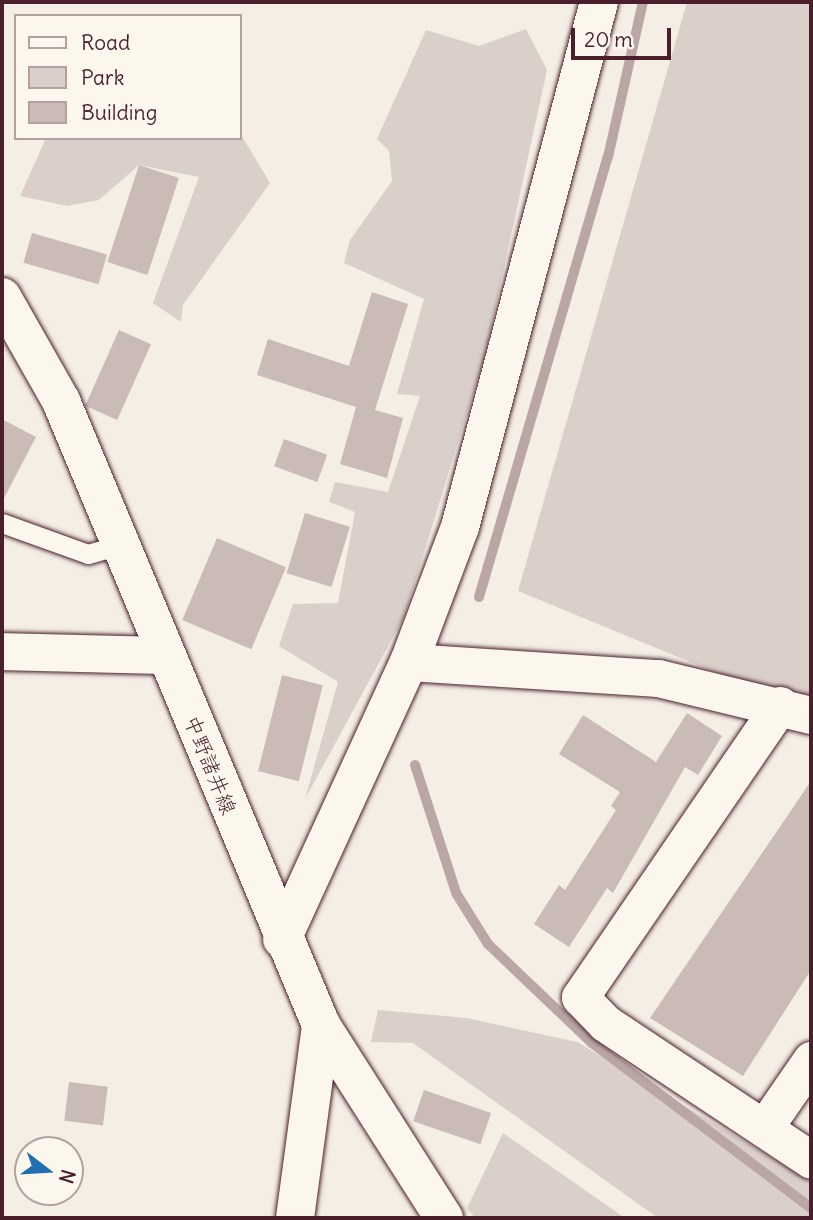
<!DOCTYPE html>
<html>
<head>
<meta charset="utf-8">
<style>
  body { margin:0 }
  #map { position:relative; width:813px; height:1220px; overflow:hidden; background:#f4eee4; font-family:Delius,"Klee One",sans-serif }
  div>[style] { position:absolute }
  .green>* { inset:0; background:#dbd0c9 }
  .stream>* { height:10px; margin:-5px; padding:0 5px; transform-origin:5px; border-radius:5px; background:#baa7a5 }
  .building>* { inset:0; background:#cabbb6; transform-origin:0 0 }
  .roads { filter:drop-shadow(0 0 2px #4a1f2b) drop-shadow(0 0 2px #4a1f2b) }
  .service>* { height:19px; margin:-9.5px; padding:0 9.5px; transform-origin:9.5px; border-radius:9.5px; background:#fbf7ec }
  .minor>* { height:37px; margin:-18.5px; padding:0 18.5px; transform-origin:18.5px; border-radius:18.5px; background:#fbf7ec }
  .tertiary>* { height:38px; margin:-19px; padding:0 19px; transform-origin:19px; border-radius:19px; background:#fbf7ec }
  .secondary>* { height:38px; margin:-19px; padding:0 19px; transform-origin:19px; border-radius:19px; background:#fbf7ec }
  span { translate:-50% -50%; white-space:nowrap; text-align:center; line-height:1.15; -webkit-text-stroke:5px #fbf7ec; paint-order:stroke }
  .street-label { font-size:21px; color:#4a1f2b }
  .frame { position:absolute; inset:0; border:4px solid #4a1f2b; pointer-events:none }
  .legend { position:absolute; left:14px; top:14px; width:228px; height:126px; box-sizing:border-box; background:#fbf7ec; border:2px solid #b4a19f; margin:0; padding:9px 12px; list-style:none; font-size:21px; color:#4a1f2b }
  .legend li { display:flex; align-items:center; gap:14px; height:35px }
  .legend b { width:35px; border:2px solid #b4a19f }
  .north { position:absolute; left:14px; top:1136px; width:70px; height:70px; box-sizing:border-box; background:#fbf7ec; border:2px solid #b4a19f; border-radius:50%; rotate:107deg; font-size:19px; font-weight:700; line-height:28px; text-align:center; color:#4a1f2b }
  .north::after { content:''; display:block; margin:auto; width:24px; height:32px; background:#1f6fb2; clip-path:polygon(50% 0,100% 100%,50% 72%,0 100%) }
  .scale { position:absolute; left:571px; top:28px; width:100px; height:32px; box-sizing:border-box; border:4px solid #4a1f2b; border-top:0; padding-left:9px; font-size:21px; line-height:24px; white-space:nowrap; color:#4a1f2b; -webkit-text-stroke:5px #fbf7ec; paint-order:stroke }
</style>
</head>
<body>
<div id="map">
  <div class="green">
    <i style="clip-path:polygon(687px 2px,811px 2px,811px 712px,518px 591px)"></i>
    <i style="clip-path:polygon(526px 29px,547px 70px,485px 355px,404px 617px,305px 799px,338px 682px,279px 646px,293px 604px,338px 603px,355px 512px,329px 502px,335px 482px,388px 492px,420px 396px,397px 394px,424px 299px,344px 263px,350px 240px,392px 181px,389px 151px,377px 139px,426px 30px,479px 46px)"></i>
    <i style="clip-path:polygon(240px 133px,270px 183px,183px 305px,181px 322px,153px 303px,199px 177px,139px 165px,99px 200px,67px 206px,20px 196px,46px 138px,240px 138px)"></i>
    <i style="clip-path:polygon(378px 1010px,467px 1018px,577px 1042px,811px 1181px,811px 1218px,658px 1218px,413px 1043px,371px 1042px)"></i>
    <i style="clip-path:polygon(503px 1133px,625px 1218px,475px 1218px,467px 1208px)"></i>
  </div>
  <div class="stream">
    <i style="left:479px;top:597px;width:459px;rotate:-73.7deg"></i>
    <i style="left:608px;top:157px;width:159px;rotate:-77.3deg"></i>
    <i style="left:415px;top:765px;width:134px;rotate:72.2deg"></i>
    <i style="left:456px;top:893px;width:60px;rotate:57.9deg"></i>
    <i style="left:488px;top:944px;width:144px;rotate:43.6deg"></i>
    <i style="left:592px;top:1043px;width:274px;rotate:37deg"></i>
  </div>
  <div class="building">
    <i style="left:139px;top:165px;width:42px;height:102px;rotate:18deg"></i>
    <i style="left:32px;top:233px;width:78px;height:31px;rotate:16deg"></i>
    <i style="clip-path:polygon(372px 292px,408px 304px,375px 410px,403px 418px,387px 478px,340px 464px,356px 407px,257px 375px,268px 339px,349px 366px)"></i>
    <i style="left:119px;top:330px;width:35px;height:83px;rotate:24deg"></i>
    <i style="clip-path:polygon(2px 419px,36px 437px,2px 502px)"></i>
    <i style="left:284px;top:439px;width:46px;height:29px;rotate:20deg"></i>
    <i style="left:305px;top:513px;width:47px;height:63px;rotate:17deg"></i>
    <i style="left:217px;top:538px;width:75px;height:89px;rotate:23deg"></i>
    <i style="left:282px;top:675px;width:42px;height:99px;rotate:14deg"></i>
    <i style="clip-path:polygon(687px 713px,722px 736px,698px 775px,685px 767px,613px 893px,607px 888px,569px 947px,534px 924px,559px 885px,565px 890px,616px 810px,611px 806px,620px 792px,559px 754px,583px 715px,656px 762px)"></i>
    <i style="clip-path:polygon(811px 781px,811px 970px,743px 1076px,650px 1018px)"></i>
    <i style="left:69px;top:1082px;width:39px;height:39px;rotate:7deg"></i>
    <i style="left:424px;top:1090px;width:71px;height:33px;rotate:19deg"></i>
  </div>
  <div class="roads">
    <div class="service">
      <i style="left:2px;top:523px;width:91px;rotate:19.8deg"></i>
      <i style="left:88px;top:554px;width:33px;rotate:-16deg"></i>
    </div>
    <div class="minor">
      <i style="left:2px;top:651px;width:162px;rotate:1.4deg"></i>
      <i style="left:409px;top:662px;width:250px;rotate:3.7deg"></i>
      <i style="left:658px;top:678px;width:157px;rotate:13.6deg"></i>
      <i style="left:780px;top:705px;width:354px;rotate:124.4deg"></i>
      <i style="left:580px;top:997px;width:36px;rotate:46deg"></i>
      <i style="left:605px;top:1023px;width:247px;rotate:33.6deg"></i>
      <i style="left:764px;top:1128px;width:83px;rotate:-55.3deg"></i>
    </div>
    <div class="tertiary">
      <i style="left:282px;top:939px;width:305px;rotate:-65.4deg"></i>
      <i style="left:409px;top:662px;width:144px;rotate:-69.3deg"></i>
      <i style="left:460px;top:527px;width:543px;rotate:-75.17deg"></i>
      <i style="left:295px;top:1218px;width:195px;rotate:-82.3deg"></i>
    </div>
    <div class="secondary">
      <i style="left:2px;top:297px;width:120px;rotate:60.4deg"></i>
      <i style="left:61px;top:401px;width:676px;rotate:67.38deg"></i>
      <i style="left:321px;top:1025px;width:229px;rotate:57.5deg"></i>
    </div>
  </div>
  <div class="street-label">
    <span style="left:210px;top:765px;rotate:68deg">中野諸井線</span>
  </div>
  <div class="frame"></div>
  <ul class="legend">
  <li><b style="height:9px;background:#fbf7ec"></b>Road</li>
  <li><b style="height:19px;background:#dbd0c9"></b>Park</li>
  <li><b style="height:19px;background:#cabbb6"></b>Building</li>
  </ul>
  <div class="north">N</div>
  <div class="scale">20 m</div>
</div>
</body>
</html>
